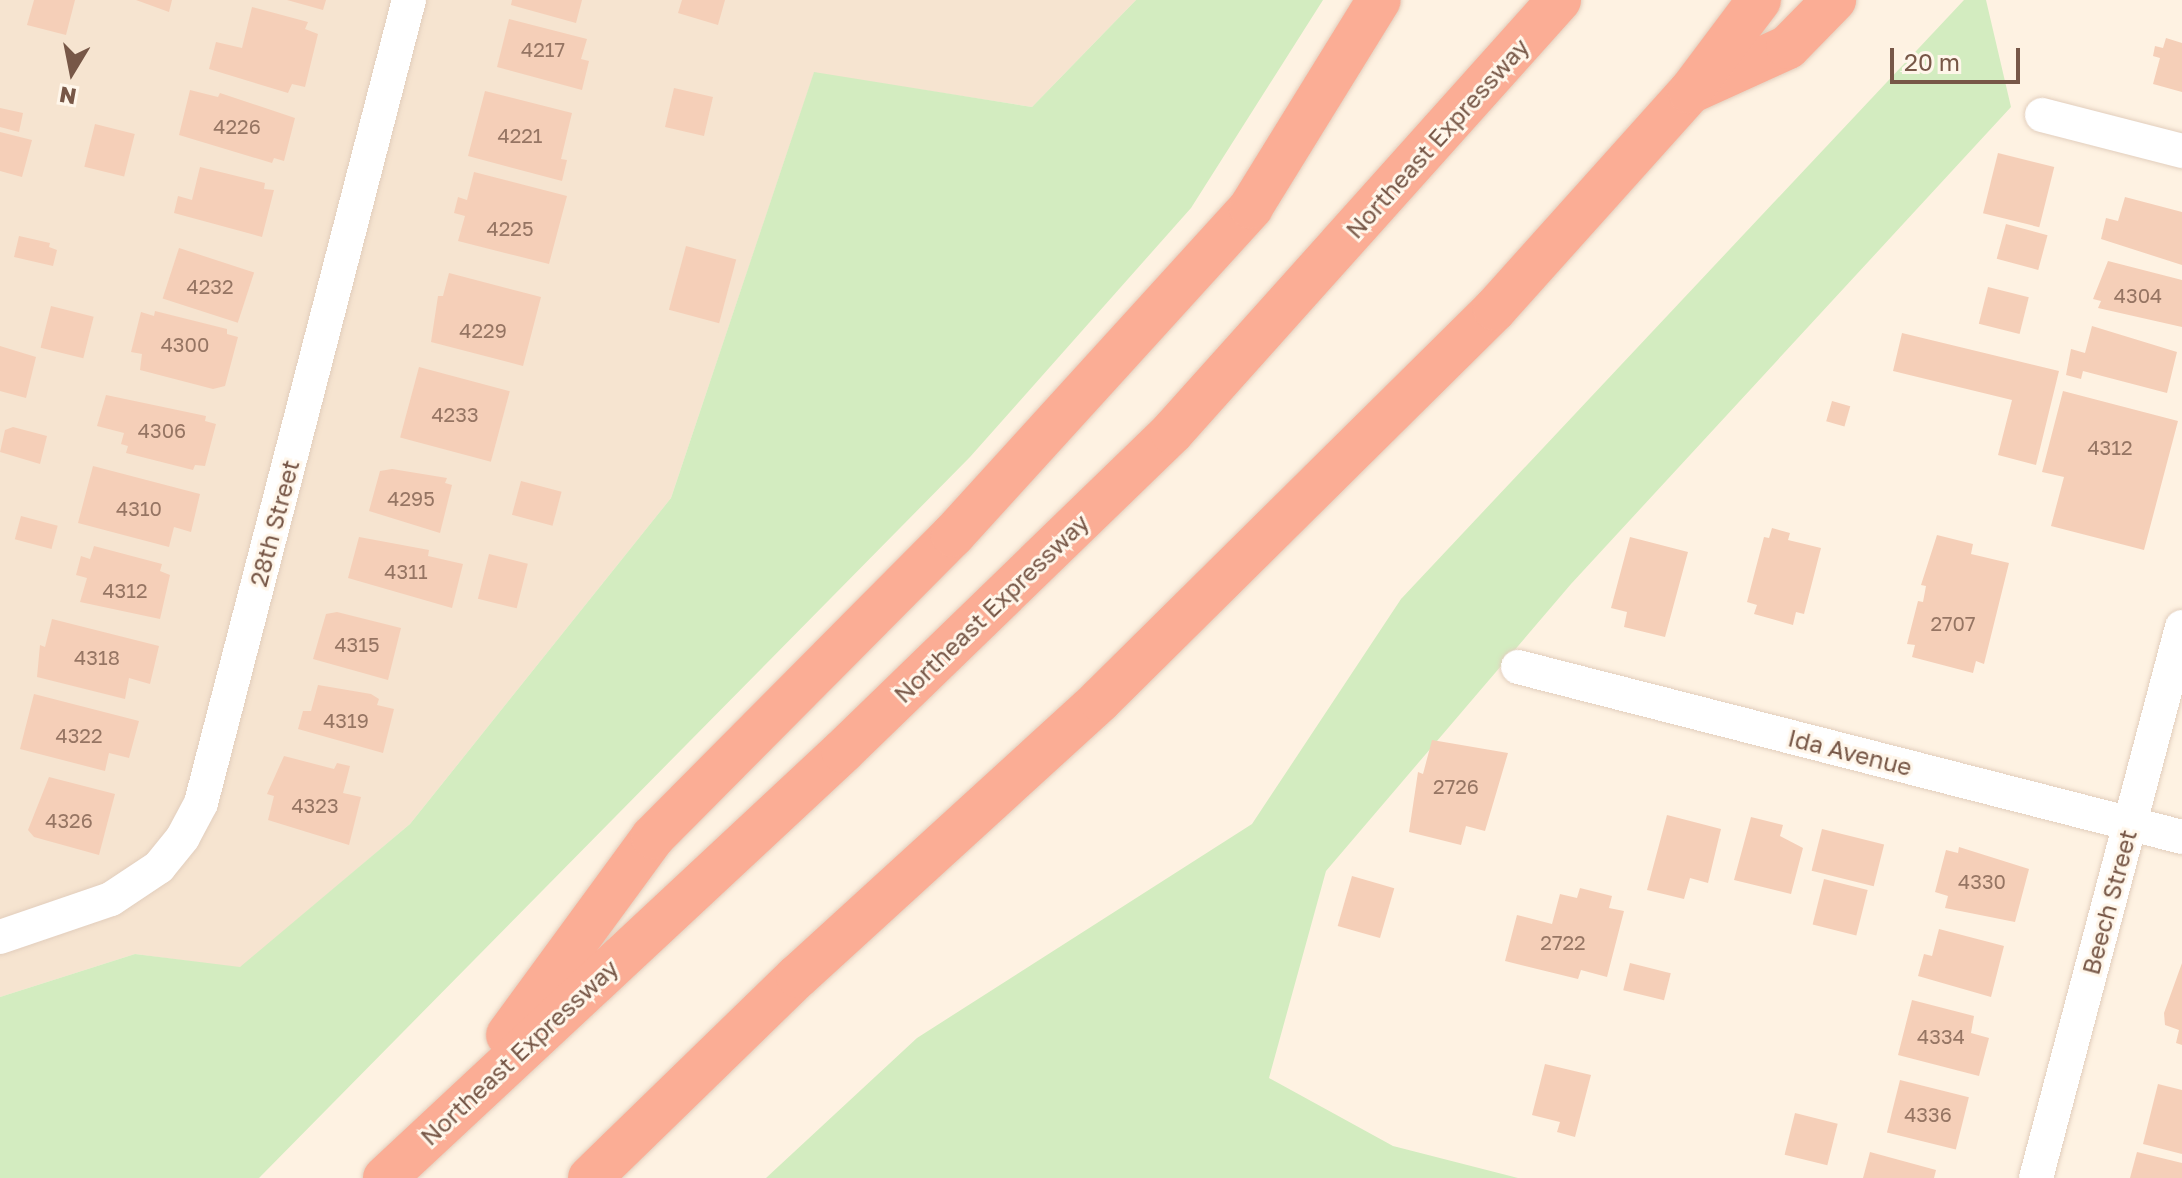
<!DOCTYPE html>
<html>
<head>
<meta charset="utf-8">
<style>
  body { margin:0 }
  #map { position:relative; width:2182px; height:1178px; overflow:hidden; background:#fef2e2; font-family:"Golos Text",sans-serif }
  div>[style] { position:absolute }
  .residential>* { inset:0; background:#f6e4d0 }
  .green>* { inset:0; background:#d3ecc0 }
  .building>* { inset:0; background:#f5cfb8; transform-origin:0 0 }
  .roads { filter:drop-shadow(0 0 2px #e2cebd) drop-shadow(0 0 2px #e2cebd) }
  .street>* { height:34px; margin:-17px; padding:0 17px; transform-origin:17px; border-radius:17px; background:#fff }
  .highway>* { height:44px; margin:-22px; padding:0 22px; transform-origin:22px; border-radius:22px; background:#fbad95 }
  span { translate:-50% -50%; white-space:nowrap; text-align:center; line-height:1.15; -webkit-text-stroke:6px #fff6ea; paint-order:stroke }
  .number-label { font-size:20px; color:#967563 }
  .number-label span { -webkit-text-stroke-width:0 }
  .street-label { font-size:24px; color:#775747 }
  .north { position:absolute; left:32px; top:32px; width:80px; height:80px; -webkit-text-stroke:6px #fff6ea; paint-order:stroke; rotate:190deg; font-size:22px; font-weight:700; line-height:32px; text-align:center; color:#775747 }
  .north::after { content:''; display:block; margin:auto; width:28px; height:36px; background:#775747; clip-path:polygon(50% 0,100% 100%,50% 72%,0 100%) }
  .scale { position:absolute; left:1890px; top:48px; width:130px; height:36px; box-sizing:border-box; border:4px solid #775747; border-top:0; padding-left:10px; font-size:24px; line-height:28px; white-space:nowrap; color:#775747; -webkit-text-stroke:6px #fff6ea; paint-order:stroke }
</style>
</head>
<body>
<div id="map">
  <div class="residential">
    <i style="clip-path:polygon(0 0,1136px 0,1032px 107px,814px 73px,671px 498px,410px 824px,240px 968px,135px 954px,0 997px)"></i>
  </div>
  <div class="green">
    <i style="clip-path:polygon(1136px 0,1323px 0,1191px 208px,970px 457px,259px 1178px,0 1178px,0 997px,135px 954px,240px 967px,410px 824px,671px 498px,814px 72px,1032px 107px)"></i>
    <i style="clip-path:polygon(1964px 0,1986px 0,2011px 107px,1571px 584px,1326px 871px,1269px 1078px,1393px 1146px,1518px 1178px,766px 1178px,917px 1038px,1252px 824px,1401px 599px)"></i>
  </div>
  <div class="building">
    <i style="clip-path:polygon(34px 0,75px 0,66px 35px,27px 25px)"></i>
    <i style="clip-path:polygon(136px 0,172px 0,169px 12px)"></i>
    <i style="clip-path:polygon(287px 0,326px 0,323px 10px)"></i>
    <i style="clip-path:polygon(512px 0,582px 0,576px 23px,511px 5px)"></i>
    <i style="clip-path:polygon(682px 0,725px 0,718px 25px,678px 13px)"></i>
    <i style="clip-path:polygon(252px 7px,308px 22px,305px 29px,318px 34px,305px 87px,292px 84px,288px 93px,209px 69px,216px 42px,242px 48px)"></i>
    <i style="clip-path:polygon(509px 19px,587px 39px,581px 59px,589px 61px,582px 90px,497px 67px)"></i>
    <i style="clip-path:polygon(2166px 38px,2182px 43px,2182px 92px,2153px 84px,2160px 58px,2153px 56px,2155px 46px,2163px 48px)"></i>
    <i style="left:674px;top:88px;width:40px;height:40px;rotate:13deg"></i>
    <i style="clip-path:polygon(190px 90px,218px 97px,220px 93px,295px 118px,284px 161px,274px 158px,272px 163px,179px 135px)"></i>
    <i style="clip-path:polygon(485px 91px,572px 113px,561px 159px,567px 160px,562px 181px,468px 156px)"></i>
    <i style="clip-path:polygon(0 108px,23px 113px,19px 132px,0 127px)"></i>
    <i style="left:95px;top:124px;width:41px;height:44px;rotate:14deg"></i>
    <i style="clip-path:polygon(0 132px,32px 140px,22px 177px,0 171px)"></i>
    <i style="left:1998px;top:153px;width:58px;height:62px;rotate:14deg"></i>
    <i style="clip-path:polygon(200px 167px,265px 183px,264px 189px,274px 190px,262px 237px,174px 213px,178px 196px,192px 200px)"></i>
    <i style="clip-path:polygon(474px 172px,567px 196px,549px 264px,458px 241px,465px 216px,454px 213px,458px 197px,467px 200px)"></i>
    <i style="clip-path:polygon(2125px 197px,2182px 212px,2182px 265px,2101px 239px,2106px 218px,2118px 221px)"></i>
    <i style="left:2006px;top:224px;width:43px;height:36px;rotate:15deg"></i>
    <i style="clip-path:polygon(19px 236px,50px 243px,49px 247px,57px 250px,53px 266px,14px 257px)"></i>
    <i style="left:686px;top:246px;width:52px;height:66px;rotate:15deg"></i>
    <i style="left:179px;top:248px;width:79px;height:53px;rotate:18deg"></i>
    <i style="clip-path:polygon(2108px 261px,2182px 280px,2182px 327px,2098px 308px,2101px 301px,2093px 299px)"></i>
    <i style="clip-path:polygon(449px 273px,541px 297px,523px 366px,431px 342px,438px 296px,443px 296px)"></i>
    <i style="left:1988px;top:287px;width:42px;height:38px;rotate:14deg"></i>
    <i style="left:51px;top:306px;width:44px;height:43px;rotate:14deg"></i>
    <i style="clip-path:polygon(155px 311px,227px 329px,227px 334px,238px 337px,225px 386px,213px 389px,140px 370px,142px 354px,131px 352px,141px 312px,154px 316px)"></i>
    <i style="clip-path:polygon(2092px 326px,2177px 352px,2167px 393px,2083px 371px,2081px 379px,2066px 375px,2071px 349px,2085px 353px)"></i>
    <i style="clip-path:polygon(1902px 333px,2059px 371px,2036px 465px,1998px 455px,2012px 400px,1893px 371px)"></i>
    <i style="clip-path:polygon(0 346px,36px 357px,26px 398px,0 391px)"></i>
    <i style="left:419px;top:367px;width:94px;height:73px;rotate:15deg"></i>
    <i style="clip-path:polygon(2063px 391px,2178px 421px,2144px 550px,2051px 526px,2064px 477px,2042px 472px)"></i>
    <i style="clip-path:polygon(106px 395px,206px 416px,205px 421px,216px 424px,205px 466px,195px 465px,193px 470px,126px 453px,128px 446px,121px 444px,124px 433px,97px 426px)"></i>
    <i style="left:1832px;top:401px;width:19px;height:21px;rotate:16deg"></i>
    <i style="clip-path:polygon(13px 427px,47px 436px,40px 464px,0 452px,5px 430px)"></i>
    <i style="clip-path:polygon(93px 466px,200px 494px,191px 532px,174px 527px,169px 547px,78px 523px)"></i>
    <i style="clip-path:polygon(392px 469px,447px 478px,445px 483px,452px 485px,440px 533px,369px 511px,380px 471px)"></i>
    <i style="left:521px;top:481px;width:42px;height:35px;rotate:15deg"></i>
    <i style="left:21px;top:516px;width:38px;height:24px;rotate:15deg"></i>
    <i style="clip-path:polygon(1772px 528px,1790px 533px,1788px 540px,1821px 548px,1804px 614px,1796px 612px,1793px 625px,1754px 614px,1757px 605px,1747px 602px,1764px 537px,1769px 538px)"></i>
    <i style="clip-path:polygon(1937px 535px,1973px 544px,1971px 554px,2009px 563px,1984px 664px,1976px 661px,1973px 673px,1912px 657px,1915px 645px,1907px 644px,1918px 601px,1923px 602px,1926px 586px,1921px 585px)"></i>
    <i style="clip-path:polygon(359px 537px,429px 550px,428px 556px,463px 564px,452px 608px,348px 578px)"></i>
    <i style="clip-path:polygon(1630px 537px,1688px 552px,1665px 637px,1624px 627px,1627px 612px,1611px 608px)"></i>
    <i style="clip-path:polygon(94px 546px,162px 564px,160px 571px,170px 575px,160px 619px,80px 602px,87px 578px,76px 575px,81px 556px,90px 559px)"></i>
    <i style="left:489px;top:554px;width:40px;height:46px;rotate:14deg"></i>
    <i style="clip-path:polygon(337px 612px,401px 628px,388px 680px,313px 659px,326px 614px)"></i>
    <i style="clip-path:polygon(52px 619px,159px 646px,150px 684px,129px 678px,125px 699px,37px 677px,40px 645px,45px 647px)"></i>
    <i style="clip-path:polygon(318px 685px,371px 694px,379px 699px,377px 705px,394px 709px,383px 753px,298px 729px,303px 711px,311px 711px)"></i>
    <i style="clip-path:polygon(34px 694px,139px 721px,129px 758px,109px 753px,105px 771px,20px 749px)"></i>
    <i style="clip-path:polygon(1432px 740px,1508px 753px,1485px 831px,1466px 826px,1461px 845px,1409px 832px,1418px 772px,1423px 774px)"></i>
    <i style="clip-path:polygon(284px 756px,334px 769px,337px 763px,350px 766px,343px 793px,361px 797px,349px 845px,268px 820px,274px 796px,267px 794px)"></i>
    <i style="clip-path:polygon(49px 777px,115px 794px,99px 855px,34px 837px,28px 830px)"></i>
    <i style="clip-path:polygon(1667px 815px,1721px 829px,1708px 883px,1690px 878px,1684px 899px,1647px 890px)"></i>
    <i style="clip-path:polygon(1751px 817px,1783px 825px,1780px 836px,1803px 848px,1791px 894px,1734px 880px)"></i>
    <i style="left:1822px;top:829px;width:64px;height:43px;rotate:14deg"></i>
    <i style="clip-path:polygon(1959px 847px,2029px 869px,2015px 922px,1945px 908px,1948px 896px,1935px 892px,1946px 850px,1958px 853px)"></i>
    <i style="left:1352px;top:876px;width:44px;height:52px;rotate:16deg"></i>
    <i style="left:1824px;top:879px;width:45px;height:47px;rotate:14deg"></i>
    <i style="clip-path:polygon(1580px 888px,1612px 896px,1609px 908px,1624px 911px,1607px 977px,1581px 970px,1578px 979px,1505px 961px,1517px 915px,1552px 924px,1560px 894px,1577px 898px)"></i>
    <i style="clip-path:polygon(1939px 929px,2004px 946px,1991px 997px,1918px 976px,1924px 954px,1932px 956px)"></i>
    <i style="left:1630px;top:963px;width:42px;height:28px;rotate:14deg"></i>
    <i style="clip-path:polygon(2182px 963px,2182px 1045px,2176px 1043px,2179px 1030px,2165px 1025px,2164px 1013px)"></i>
    <i style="clip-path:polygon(1912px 1000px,1974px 1016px,1971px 1033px,1989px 1038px,1979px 1076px,1898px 1055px)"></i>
    <i style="clip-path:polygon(1545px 1064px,1591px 1075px,1575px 1137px,1557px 1132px,1560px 1122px,1532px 1115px)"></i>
    <i style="left:1900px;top:1080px;width:71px;height:54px;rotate:14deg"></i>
    <i style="clip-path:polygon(2158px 1084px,2182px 1090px,2182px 1154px,2143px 1144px)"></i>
    <i style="left:1795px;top:1113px;width:44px;height:43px;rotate:14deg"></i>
    <i style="clip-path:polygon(1870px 1152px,1936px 1170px,1934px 1178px,1863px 1178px)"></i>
    <i style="clip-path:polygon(2137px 1152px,2182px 1163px,2182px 1178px,2130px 1178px)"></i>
  </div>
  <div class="roads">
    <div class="street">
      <i style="left:2042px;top:115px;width:145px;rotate:14.4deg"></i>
      <i style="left:1518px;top:667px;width:685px;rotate:14.36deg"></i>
      <i style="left:0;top:937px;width:117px;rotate:-18.9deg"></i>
      <i style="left:111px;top:899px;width:58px;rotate:-33.7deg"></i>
      <i style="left:159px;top:867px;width:38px;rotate:-51deg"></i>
      <i style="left:183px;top:837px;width:38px;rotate:-62deg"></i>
      <i style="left:201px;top:803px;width:830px;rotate:-75.48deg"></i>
      <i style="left:2036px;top:1178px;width:570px;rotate:-75.16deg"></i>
    </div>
    <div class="highway">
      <i style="left:1696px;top:89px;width:101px;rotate:-24.5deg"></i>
      <i style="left:1788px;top:47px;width:66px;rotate:-45.6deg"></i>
      <i style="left:508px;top:1035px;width:245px;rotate:-53.8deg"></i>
      <i style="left:653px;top:837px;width:426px;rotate:-45.2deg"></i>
      <i style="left:953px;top:535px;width:443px;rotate:-47.7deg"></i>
      <i style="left:1251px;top:207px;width:243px;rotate:-58.3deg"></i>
      <i style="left:385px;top:1178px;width:626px;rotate:-42.99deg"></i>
      <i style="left:843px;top:751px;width:458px;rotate:-44.1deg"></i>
      <i style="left:1172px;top:432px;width:580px;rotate:-48.14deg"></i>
      <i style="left:590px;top:1178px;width:290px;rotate:-44.2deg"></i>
      <i style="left:798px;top:976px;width:409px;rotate:-42.4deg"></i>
      <i style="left:1100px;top:700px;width:556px;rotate:-44.71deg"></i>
      <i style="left:1495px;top:309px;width:292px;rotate:-48.1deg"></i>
      <i style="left:1690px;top:92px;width:115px;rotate:-53.1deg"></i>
    </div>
  </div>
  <div class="number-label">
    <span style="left:543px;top:49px">4217</span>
    <span style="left:237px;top:126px">4226</span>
    <span style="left:520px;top:135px">4221</span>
    <span style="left:510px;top:228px">4225</span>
    <span style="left:210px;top:286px">4232</span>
    <span style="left:2138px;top:295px">4304</span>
    <span style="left:483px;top:330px">4229</span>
    <span style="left:185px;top:344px">4300</span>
    <span style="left:455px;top:414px">4233</span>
    <span style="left:162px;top:430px">4306</span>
    <span style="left:2110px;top:447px">4312</span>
    <span style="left:411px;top:498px">4295</span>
    <span style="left:139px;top:508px">4310</span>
    <span style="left:406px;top:571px">4311</span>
    <span style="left:125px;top:590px">4312</span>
    <span style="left:1953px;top:623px">2707</span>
    <span style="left:357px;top:644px">4315</span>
    <span style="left:97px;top:657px">4318</span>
    <span style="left:346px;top:720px">4319</span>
    <span style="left:79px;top:735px">4322</span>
    <span style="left:1456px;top:786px">2726</span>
    <span style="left:315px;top:805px">4323</span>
    <span style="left:69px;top:820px">4326</span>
    <span style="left:1982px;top:881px">4330</span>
    <span style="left:1563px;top:942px">2722</span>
    <span style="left:1941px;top:1036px">4334</span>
    <span style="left:1928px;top:1114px">4336</span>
  </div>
  <div class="street-label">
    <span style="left:1437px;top:138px;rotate:-48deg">Northeast Expressway</span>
    <span style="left:274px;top:523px;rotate:-75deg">28th Street</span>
    <span style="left:991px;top:608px;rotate:-44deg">Northeast Expressway</span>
    <span style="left:1850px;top:752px;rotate:14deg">Ida Avenue</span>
    <span style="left:2109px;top:902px;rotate:-75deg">Beech Street</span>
    <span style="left:519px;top:1052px;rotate:-43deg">Northeast Expressway</span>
  </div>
  <div class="north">N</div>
  <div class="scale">20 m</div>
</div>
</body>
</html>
